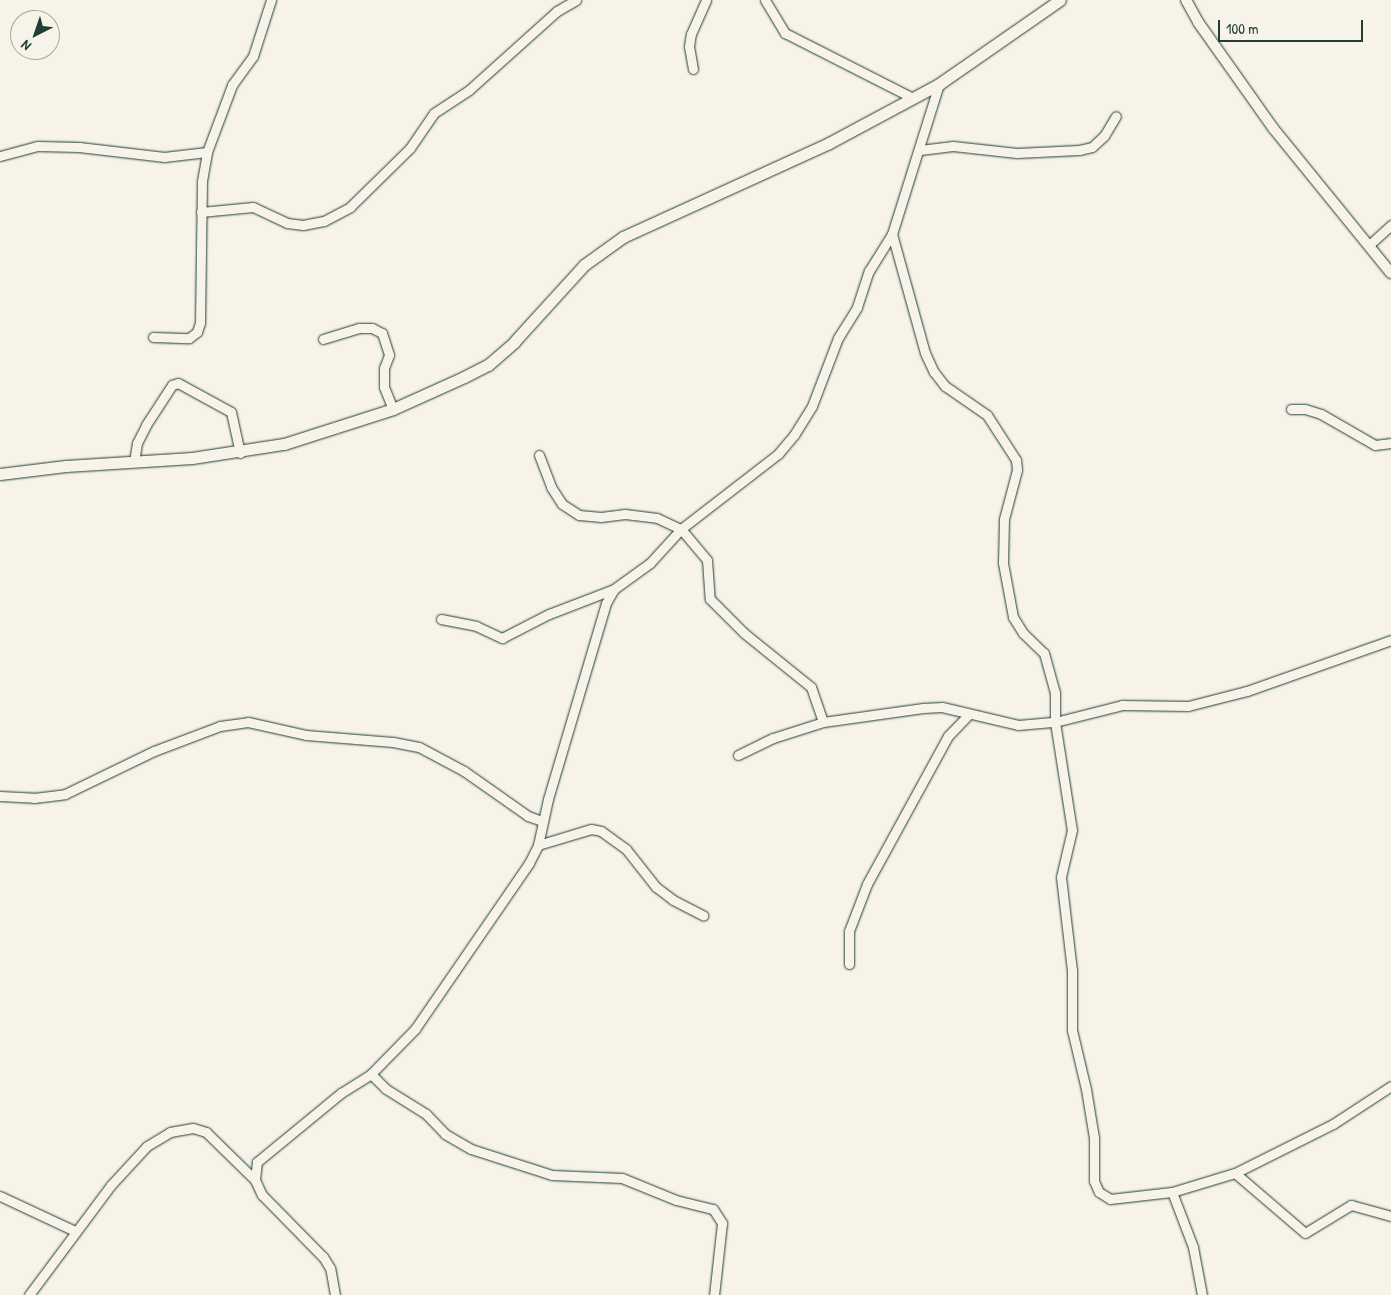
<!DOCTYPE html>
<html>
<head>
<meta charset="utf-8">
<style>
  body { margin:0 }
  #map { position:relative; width:1391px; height:1295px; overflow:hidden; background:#f7f3e8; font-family:"Patrick Hand",sans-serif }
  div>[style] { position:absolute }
  .roads { filter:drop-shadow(0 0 1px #1f3d34) drop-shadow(0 0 1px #1f3d34) }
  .minor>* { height:9px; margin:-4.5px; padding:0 4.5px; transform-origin:4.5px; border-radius:4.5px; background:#f7f3e8 }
  .tertiary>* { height:10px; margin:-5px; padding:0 5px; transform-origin:5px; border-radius:5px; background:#f7f3e8 }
  .secondary>* { height:11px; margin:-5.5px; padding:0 5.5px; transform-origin:5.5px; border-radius:5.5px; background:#f7f3e8 }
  span { translate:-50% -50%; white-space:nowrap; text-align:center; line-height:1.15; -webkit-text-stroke:5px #f7f3e8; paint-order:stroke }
  .north { position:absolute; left:10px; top:10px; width:50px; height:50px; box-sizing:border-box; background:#f7f3e8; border:1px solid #a1aaa0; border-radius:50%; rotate:221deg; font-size:14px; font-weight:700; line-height:20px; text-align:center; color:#1f3d34 }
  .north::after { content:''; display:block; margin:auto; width:18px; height:22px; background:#1f3d34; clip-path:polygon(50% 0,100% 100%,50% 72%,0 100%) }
  .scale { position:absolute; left:1218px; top:20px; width:145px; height:22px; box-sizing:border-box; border:2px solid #1f3d34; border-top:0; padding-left:6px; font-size:15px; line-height:18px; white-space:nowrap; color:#1f3d34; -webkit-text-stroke:4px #f7f3e8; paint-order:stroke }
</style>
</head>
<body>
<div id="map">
  <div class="roads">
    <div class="minor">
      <i style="left:765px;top:0;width:39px;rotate:59deg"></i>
      <i style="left:785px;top:33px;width:144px;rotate:26.9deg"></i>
      <i style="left:693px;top:69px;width:23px;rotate:-100deg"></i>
      <i style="left:689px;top:46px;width:12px;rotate:-81deg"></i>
      <i style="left:691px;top:34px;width:37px;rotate:-66deg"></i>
      <i style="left:920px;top:150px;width:33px;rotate:-7deg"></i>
      <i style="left:953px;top:146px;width:64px;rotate:6.2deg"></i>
      <i style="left:1017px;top:153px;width:62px;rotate:-2.8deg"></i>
      <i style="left:1079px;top:150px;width:13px;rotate:-13deg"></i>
      <i style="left:1092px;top:147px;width:16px;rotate:-43deg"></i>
      <i style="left:1104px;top:136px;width:23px;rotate:-59deg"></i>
      <i style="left:0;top:156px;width:39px;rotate:-15deg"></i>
      <i style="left:38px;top:146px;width:41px;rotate:1.4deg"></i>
      <i style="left:79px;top:147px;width:86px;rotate:6.7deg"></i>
      <i style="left:164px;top:157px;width:43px;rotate:-6.6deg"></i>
      <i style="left:201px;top:212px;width:52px;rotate:-5.5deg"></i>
      <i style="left:253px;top:207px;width:38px;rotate:25deg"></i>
      <i style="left:287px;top:223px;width:16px;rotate:7deg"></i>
      <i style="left:303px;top:225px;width:21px;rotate:-11deg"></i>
      <i style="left:324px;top:221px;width:30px;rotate:-28deg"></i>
      <i style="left:350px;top:207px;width:84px;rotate:-44.5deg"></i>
      <i style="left:410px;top:148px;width:42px;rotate:-55.6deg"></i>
      <i style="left:434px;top:113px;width:42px;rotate:-33.3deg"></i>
      <i style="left:469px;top:90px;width:118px;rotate:-41.9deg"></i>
      <i style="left:557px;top:11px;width:22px;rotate:-30deg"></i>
      <i style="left:892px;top:234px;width:123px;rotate:74.5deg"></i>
      <i style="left:925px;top:353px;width:21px;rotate:65deg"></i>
      <i style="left:934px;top:372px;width:18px;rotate:52deg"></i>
      <i style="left:945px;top:386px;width:51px;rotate:34.6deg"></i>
      <i style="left:987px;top:415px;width:54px;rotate:57.2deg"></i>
      <i style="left:1016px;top:460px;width:10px;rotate:84deg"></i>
      <i style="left:1017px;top:470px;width:51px;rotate:104.9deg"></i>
      <i style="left:1004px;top:519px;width:44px;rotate:91.3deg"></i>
      <i style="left:1003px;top:563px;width:55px;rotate:79.5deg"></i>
      <i style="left:1013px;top:617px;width:19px;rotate:58deg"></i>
      <i style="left:1023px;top:633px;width:29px;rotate:44deg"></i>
      <i style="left:1044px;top:653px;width:41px;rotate:74.6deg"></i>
      <i style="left:1055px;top:693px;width:29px;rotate:90deg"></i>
      <i style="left:1055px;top:722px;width:109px;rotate:81.1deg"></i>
      <i style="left:1072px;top:830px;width:48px;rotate:103.2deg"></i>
      <i style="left:1061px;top:877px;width:94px;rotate:83.3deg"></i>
      <i style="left:1072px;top:970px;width:60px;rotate:90deg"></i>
      <i style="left:1072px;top:1030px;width:61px;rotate:76.7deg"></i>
      <i style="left:1086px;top:1089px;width:50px;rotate:80.7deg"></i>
      <i style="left:1094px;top:1138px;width:43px;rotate:90deg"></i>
      <i style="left:1094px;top:1181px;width:12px;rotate:66deg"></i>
      <i style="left:1099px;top:1192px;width:13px;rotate:32deg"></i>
      <i style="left:1110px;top:1199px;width:62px;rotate:-6.4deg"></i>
      <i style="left:1172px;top:1192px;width:66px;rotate:-16.8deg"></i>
      <i style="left:1235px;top:1173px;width:110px;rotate:-26.6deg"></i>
      <i style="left:1333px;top:1124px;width:69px;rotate:-33.2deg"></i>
      <i style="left:1369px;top:245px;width:30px;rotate:-42deg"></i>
      <i style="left:153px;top:337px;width:36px;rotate:2deg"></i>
      <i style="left:189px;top:338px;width:10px;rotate:-37deg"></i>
      <i style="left:197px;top:332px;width:9px;rotate:-72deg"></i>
      <i style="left:200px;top:323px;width:142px;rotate:-89.2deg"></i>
      <i style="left:202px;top:181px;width:29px;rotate:-80deg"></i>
      <i style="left:207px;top:152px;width:72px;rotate:-69.5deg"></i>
      <i style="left:232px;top:85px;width:36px;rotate:-54deg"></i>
      <i style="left:253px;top:56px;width:59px;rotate:-72.2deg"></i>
      <i style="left:323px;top:339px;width:38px;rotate:-17deg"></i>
      <i style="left:359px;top:328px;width:13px"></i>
      <i style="left:372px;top:328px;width:11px;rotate:27deg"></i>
      <i style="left:382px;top:333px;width:23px;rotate:72deg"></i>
      <i style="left:389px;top:355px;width:14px;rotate:111deg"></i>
      <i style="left:384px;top:368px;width:19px;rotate:90deg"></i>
      <i style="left:384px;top:387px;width:24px;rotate:68deg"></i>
      <i style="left:1291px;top:409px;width:14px"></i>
      <i style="left:1305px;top:409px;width:17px;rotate:17deg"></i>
      <i style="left:1321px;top:414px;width:62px;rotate:29.9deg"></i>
      <i style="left:1375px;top:445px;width:16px;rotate:-7deg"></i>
      <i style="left:539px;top:455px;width:34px;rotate:69deg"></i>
      <i style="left:551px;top:487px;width:20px;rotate:57deg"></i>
      <i style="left:562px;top:504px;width:20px;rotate:33deg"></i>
      <i style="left:579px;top:515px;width:22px;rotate:5deg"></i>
      <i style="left:601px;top:517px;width:24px;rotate:-7deg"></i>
      <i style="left:625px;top:514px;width:32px;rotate:7deg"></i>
      <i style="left:657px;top:518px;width:26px;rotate:25deg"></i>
      <i style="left:681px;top:529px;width:40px;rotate:50deg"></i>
      <i style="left:707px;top:560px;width:39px;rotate:86deg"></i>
      <i style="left:710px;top:599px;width:48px;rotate:45deg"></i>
      <i style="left:744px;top:633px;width:86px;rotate:38.9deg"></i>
      <i style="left:811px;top:687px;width:37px;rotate:71deg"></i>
      <i style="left:134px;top:462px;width:19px;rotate:-81deg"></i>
      <i style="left:137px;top:443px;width:20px;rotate:-63deg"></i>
      <i style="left:146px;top:425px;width:48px;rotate:-57deg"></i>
      <i style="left:172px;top:385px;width:6px;rotate:-18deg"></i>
      <i style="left:178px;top:383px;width:60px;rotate:28.7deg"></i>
      <i style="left:231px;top:412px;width:42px;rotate:77.6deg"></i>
      <i style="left:441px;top:619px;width:36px;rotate:11deg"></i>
      <i style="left:476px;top:626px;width:29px;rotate:25deg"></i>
      <i style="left:502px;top:638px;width:53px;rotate:-27.1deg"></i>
      <i style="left:549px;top:614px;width:70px;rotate:-21deg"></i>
      <i style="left:738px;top:755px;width:39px;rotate:-26deg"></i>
      <i style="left:773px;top:738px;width:52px;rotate:-17.7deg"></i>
      <i style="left:823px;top:722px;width:101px;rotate:-8deg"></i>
      <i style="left:923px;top:708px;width:19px;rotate:-3deg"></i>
      <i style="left:942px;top:707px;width:78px;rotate:13.3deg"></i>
      <i style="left:1018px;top:725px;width:37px;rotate:-5deg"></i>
      <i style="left:1055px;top:722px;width:69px;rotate:-14.2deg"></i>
      <i style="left:1122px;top:705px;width:66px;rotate:0.9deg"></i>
      <i style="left:1188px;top:706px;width:61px;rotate:-14.3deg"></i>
      <i style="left:1247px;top:691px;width:153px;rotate:-19.5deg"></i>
      <i style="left:0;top:796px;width:34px;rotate:3deg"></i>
      <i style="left:34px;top:798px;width:31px;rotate:-7deg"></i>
      <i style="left:65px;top:794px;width:99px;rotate:-25.8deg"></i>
      <i style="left:154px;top:751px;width:71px;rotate:-20.7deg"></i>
      <i style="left:220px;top:726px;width:28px;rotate:-8deg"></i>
      <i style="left:248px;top:722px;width:59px;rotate:12.6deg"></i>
      <i style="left:306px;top:735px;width:87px;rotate:4.6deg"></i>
      <i style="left:393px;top:742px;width:26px;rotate:11deg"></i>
      <i style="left:419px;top:747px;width:51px;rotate:28.1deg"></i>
      <i style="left:464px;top:771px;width:78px;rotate:35.1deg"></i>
      <i style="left:528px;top:816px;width:15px;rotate:20deg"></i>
      <i style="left:538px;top:845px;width:55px;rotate:-16.8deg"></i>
      <i style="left:591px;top:829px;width:10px;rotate:11deg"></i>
      <i style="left:601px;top:831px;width:31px;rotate:36deg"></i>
      <i style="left:626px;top:849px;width:48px;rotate:51.7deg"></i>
      <i style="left:656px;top:887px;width:21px;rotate:37deg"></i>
      <i style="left:673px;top:900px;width:34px;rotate:27deg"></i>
      <i style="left:849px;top:964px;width:33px;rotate:-90deg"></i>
      <i style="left:849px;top:931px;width:50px;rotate:-69deg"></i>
      <i style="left:867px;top:884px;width:169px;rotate:-61.3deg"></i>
      <i style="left:948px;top:736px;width:30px;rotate:-46deg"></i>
      <i style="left:371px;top:1074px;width:21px;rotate:45deg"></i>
      <i style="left:386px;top:1089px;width:47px;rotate:32deg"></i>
      <i style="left:426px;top:1114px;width:28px;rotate:46deg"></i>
      <i style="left:445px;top:1134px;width:30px;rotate:30deg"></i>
      <i style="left:471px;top:1149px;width:85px;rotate:17.8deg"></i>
      <i style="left:552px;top:1175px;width:70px;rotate:2.5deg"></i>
      <i style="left:622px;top:1178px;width:58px;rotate:22.2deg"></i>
      <i style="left:676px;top:1200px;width:38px;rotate:14deg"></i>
      <i style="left:713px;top:1209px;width:17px;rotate:57deg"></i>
      <i style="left:722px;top:1223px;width:72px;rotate:96.3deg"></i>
      <i style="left:1235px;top:1173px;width:92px;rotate:40.6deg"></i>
      <i style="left:1305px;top:1233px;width:54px;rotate:-31.3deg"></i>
      <i style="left:1351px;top:1205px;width:41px;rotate:15.4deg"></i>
      <i style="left:1172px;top:1192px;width:59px;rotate:69.1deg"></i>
      <i style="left:1193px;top:1247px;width:49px;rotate:79.4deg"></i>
      <i style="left:0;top:1196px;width:83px;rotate:25deg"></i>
      <i style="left:29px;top:1295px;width:137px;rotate:-53.3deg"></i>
      <i style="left:111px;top:1185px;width:53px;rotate:-47.3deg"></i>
      <i style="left:147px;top:1146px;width:27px;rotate:-31deg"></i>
      <i style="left:170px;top:1132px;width:23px;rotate:-10deg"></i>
      <i style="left:193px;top:1128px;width:14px;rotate:17deg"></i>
      <i style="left:206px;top:1132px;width:69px;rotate:44.4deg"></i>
      <i style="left:335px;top:1295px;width:27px;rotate:-100deg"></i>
      <i style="left:330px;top:1268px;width:13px;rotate:-122deg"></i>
      <i style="left:323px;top:1257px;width:87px;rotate:-134.5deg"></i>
      <i style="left:262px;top:1195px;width:17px;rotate:-115deg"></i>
      <i style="left:255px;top:1180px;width:18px;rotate:-84deg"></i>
      <i style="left:257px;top:1162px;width:109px;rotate:-39.4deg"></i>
      <i style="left:341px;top:1093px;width:36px;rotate:-32deg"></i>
      <i style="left:371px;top:1074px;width:63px;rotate:-45.6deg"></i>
      <i style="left:415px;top:1029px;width:201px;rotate:-55.5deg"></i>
      <i style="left:529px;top:863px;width:20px;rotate:-63deg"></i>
      <i style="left:538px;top:845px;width:47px;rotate:-77.7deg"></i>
      <i style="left:548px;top:799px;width:204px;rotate:-73.5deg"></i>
      <i style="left:606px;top:603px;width:16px;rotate:-60deg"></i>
      <i style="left:614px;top:589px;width:44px;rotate:-35.8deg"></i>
      <i style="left:650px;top:563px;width:46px;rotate:-47.6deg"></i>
      <i style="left:681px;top:529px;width:123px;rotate:-37.7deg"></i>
      <i style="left:778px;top:454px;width:25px;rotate:-50deg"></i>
      <i style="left:794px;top:435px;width:34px;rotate:-58deg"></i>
      <i style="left:812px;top:406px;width:73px;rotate:-69.1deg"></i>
      <i style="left:838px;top:338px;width:36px;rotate:-58deg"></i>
      <i style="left:857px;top:307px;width:38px;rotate:-72deg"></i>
      <i style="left:869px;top:271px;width:44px;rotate:-58.1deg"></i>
      <i style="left:892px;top:234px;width:157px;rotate:-72.6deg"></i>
    </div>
    <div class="tertiary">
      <i style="left:1186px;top:0;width:25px;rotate:61deg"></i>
      <i style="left:1198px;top:22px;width:130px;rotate:54.7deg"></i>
      <i style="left:1273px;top:128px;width:187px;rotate:50.9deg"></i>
    </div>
    <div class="secondary">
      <i style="left:0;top:474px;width:66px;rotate:-6.9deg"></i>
      <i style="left:66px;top:466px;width:126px;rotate:-3.6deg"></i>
      <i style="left:192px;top:458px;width:93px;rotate:-8.7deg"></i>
      <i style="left:284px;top:444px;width:114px;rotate:-17.8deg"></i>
      <i style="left:393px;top:409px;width:78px;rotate:-24.3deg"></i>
      <i style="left:464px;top:377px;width:27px;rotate:-27deg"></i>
      <i style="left:488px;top:365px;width:35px;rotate:-41deg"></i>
      <i style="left:514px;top:342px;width:104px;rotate:-47.7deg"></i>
      <i style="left:584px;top:265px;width:48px;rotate:-35.7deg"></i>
      <i style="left:623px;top:237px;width:226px;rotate:-24.5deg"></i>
      <i style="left:829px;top:143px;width:125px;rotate:-28.2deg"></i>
      <i style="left:939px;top:84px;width:147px;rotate:-34.8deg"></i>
    </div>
  </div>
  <div class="north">N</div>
  <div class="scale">100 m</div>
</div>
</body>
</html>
